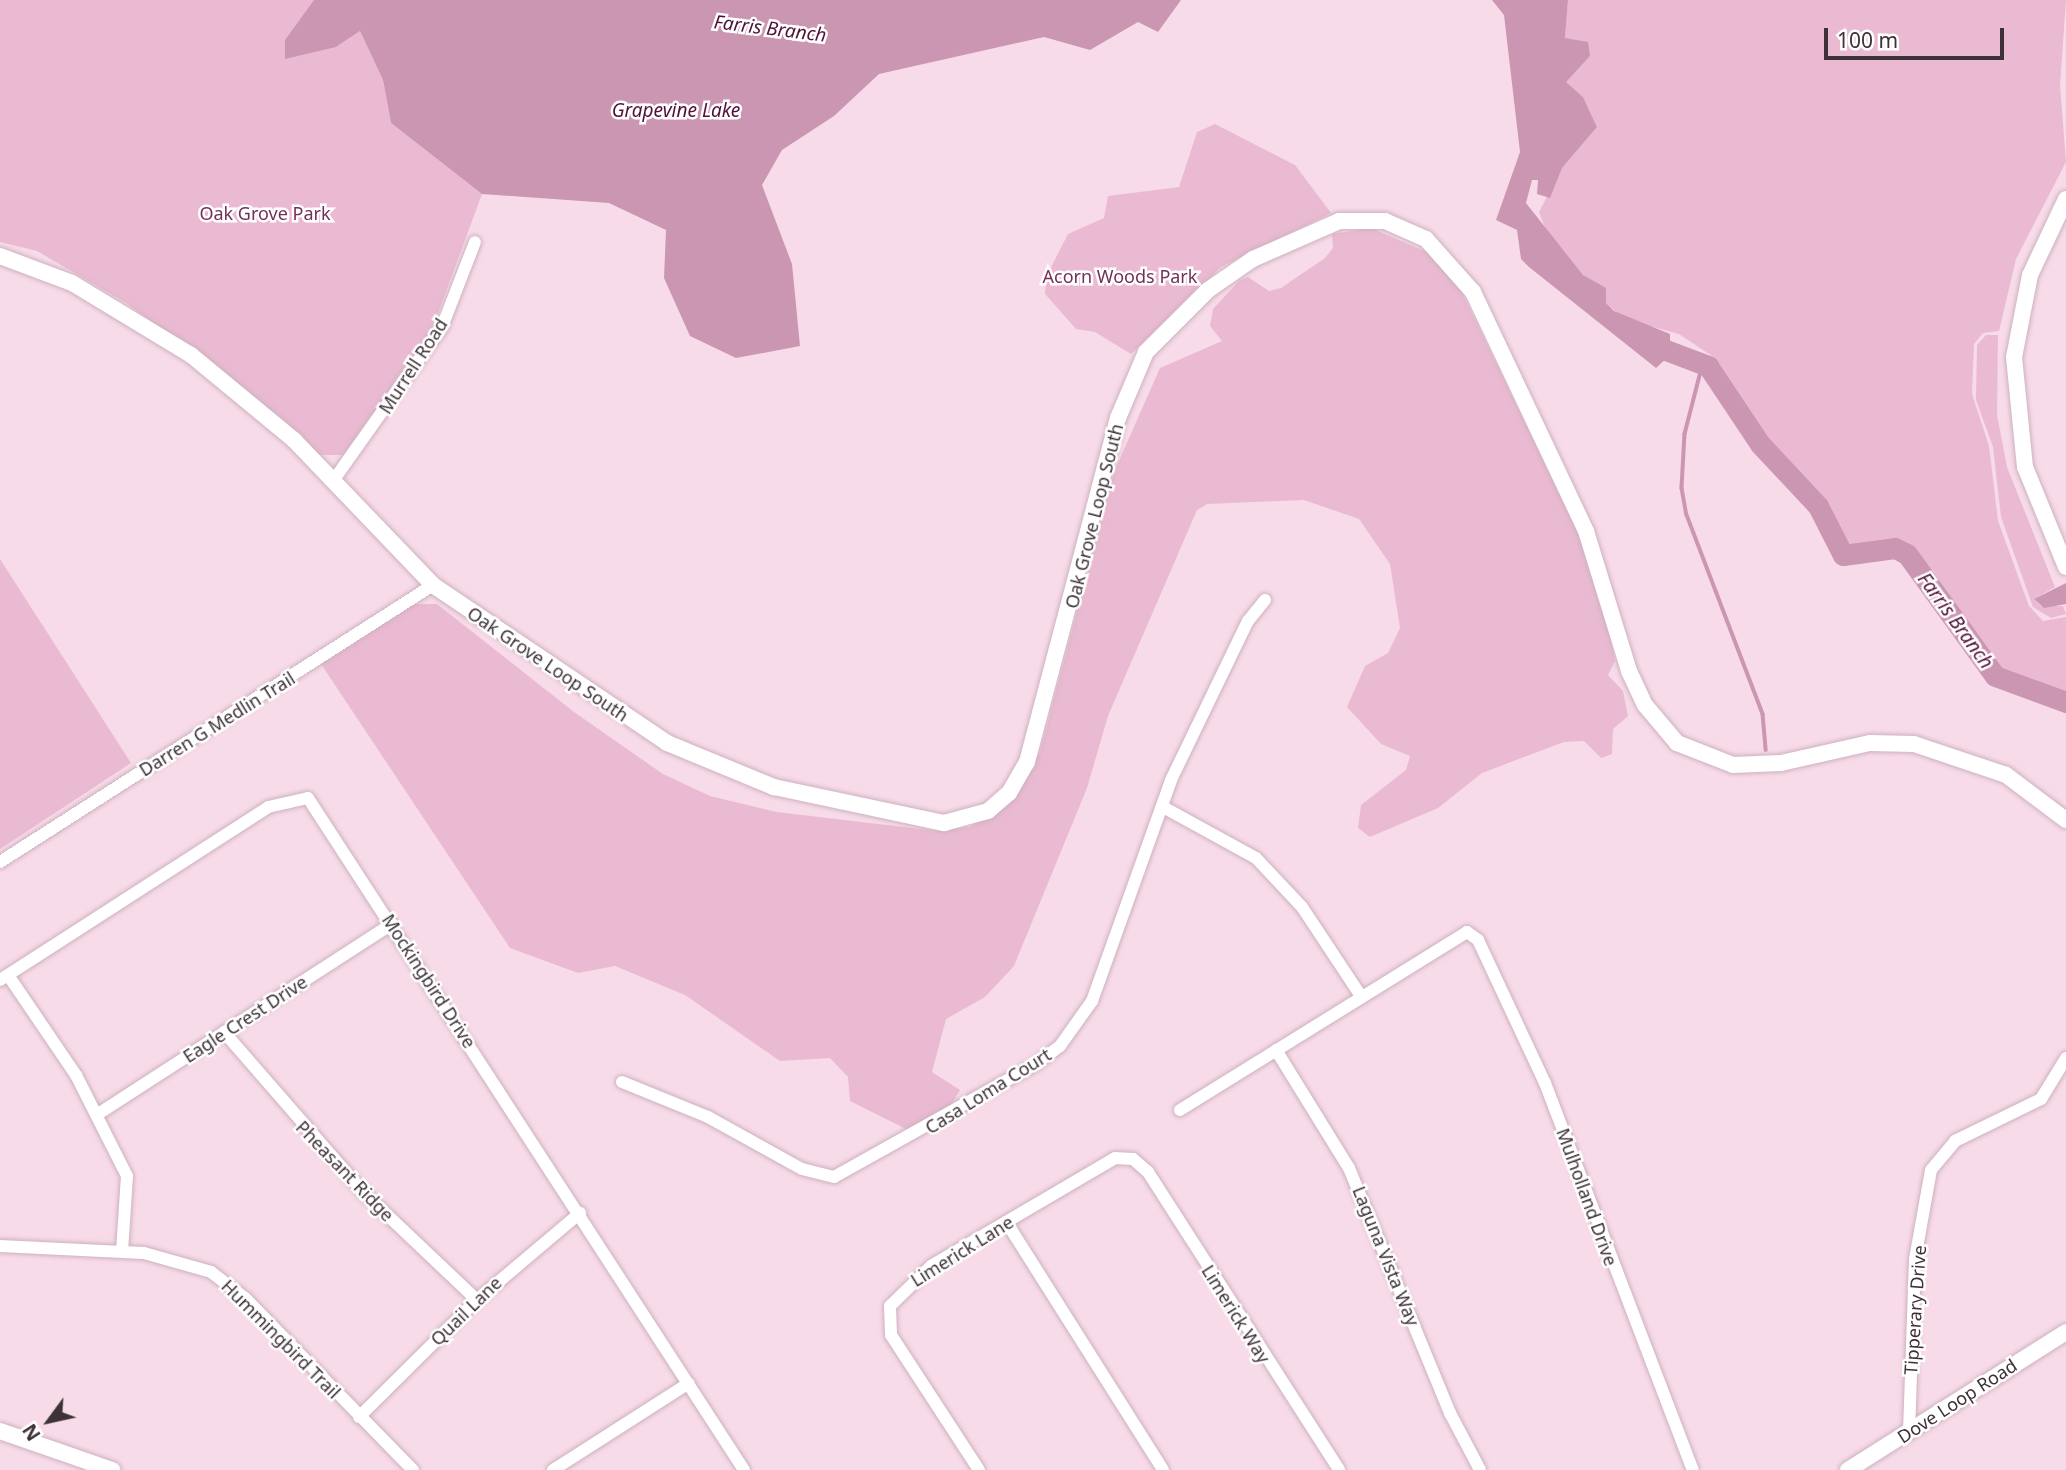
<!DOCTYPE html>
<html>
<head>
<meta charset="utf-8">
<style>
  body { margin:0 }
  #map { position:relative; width:2066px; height:1470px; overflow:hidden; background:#f8dbe9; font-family:"Noto Sans",sans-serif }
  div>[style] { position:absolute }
  .green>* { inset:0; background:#eabad2 }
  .water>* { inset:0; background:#cb96b2 }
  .stream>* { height:3.5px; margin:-1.75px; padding:0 1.75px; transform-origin:1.75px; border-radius:1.75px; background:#cb96b2 }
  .river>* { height:21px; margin:-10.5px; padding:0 10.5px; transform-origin:10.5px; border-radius:10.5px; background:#cb96b2 }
  .roads { filter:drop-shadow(0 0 2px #cdb1bf) drop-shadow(0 0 2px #cdb1bf) }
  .street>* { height:12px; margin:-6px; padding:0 6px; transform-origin:6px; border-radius:6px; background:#fff }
  .secondary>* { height:16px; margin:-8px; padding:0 8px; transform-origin:8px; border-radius:8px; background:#fff }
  span { translate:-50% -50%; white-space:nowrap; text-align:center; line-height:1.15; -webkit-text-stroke:5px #fff; paint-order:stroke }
  .park-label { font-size:18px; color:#733158 }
  .street-label { font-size:18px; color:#3d3238 }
  .water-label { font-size:19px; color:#501038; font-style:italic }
  .north { position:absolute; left:14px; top:1386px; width:70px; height:70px; -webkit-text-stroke:5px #fff; paint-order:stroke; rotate:237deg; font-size:19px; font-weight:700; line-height:28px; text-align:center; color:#3d3238 }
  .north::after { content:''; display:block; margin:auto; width:24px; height:32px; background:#3d3238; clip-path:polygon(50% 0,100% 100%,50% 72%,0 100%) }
  .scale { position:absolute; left:1824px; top:28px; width:180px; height:32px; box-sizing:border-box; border:4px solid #3d3238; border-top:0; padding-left:9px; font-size:21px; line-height:24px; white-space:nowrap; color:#3d3238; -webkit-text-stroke:5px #fff; paint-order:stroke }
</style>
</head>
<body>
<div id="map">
  <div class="green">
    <i style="clip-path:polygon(0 0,314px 0,336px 47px,360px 31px,383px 80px,391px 123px,482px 194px,431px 332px,343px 455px,319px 455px,251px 394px,126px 303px,37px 251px,0 242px)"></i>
    <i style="clip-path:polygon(1568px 0,2066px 0,2060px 85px,2066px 162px,2016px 259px,1999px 331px,1983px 333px,1974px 344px,1972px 394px,1989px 446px,1998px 521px,2029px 606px,2043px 621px,2066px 617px,2066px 699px,1998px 670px,1947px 608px,1928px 567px,1902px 542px,1846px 547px,1839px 543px,1819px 494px,1765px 436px,1715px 358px,1679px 334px,1624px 319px,1606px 303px,1605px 288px,1592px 285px,1548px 235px,1539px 212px,1562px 168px,1597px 127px,1583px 97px,1565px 82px,1590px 56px,1565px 38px)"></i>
    <i style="clip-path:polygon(1215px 124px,1295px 165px,1331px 213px,1221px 267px,1131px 354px,1095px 332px,1076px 329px,1045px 294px,1046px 277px,1068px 234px,1104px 218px,1108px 196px,1179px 187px,1197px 132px)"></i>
    <i style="clip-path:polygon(1371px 228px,1429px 253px,1461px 291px,1578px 532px,1607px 619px,1615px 661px,1608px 675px,1623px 691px,1628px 716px,1613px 729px,1612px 754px,1601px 758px,1584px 741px,1564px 742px,1482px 773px,1438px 808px,1370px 837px,1358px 828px,1361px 805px,1406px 770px,1410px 756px,1381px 744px,1347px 707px,1365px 666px,1388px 653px,1400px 628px,1390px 564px,1359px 519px,1304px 500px,1207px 504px,1197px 510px,1108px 716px,1087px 788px,1014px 966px,985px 997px,946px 1019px,932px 1072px,960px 1090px,951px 1105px,908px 1130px,850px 1101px,848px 1077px,830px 1058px,780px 1061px,685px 995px,615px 966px,578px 973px,510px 948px,321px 664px,414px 604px,437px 604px,574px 712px,663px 774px,710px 796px,777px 812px,937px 831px,970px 827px,1017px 795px,1040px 752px,1114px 472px,1160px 368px,1222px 341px,1210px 326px,1213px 309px,1239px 281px,1248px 277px,1269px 291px,1281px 288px,1325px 258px,1333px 248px,1332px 234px)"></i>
    <i style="clip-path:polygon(1986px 335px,1998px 335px,1997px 415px,2007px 467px,2055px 587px,2034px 599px,2041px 606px,2063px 606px,2066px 614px,2051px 618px,2033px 607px,2001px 517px,1993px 447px,1976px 400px,1977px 345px)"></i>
    <i style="clip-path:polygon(0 559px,131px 763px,0 849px)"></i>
  </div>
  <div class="water">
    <i style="clip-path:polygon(314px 0,1181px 0,1158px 32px,1138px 22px,1090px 50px,1044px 37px,879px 74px,834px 116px,782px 150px,762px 185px,792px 264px,800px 346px,736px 358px,690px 336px,664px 278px,666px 230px,609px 203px,482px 194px,391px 123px,383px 80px,360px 31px,336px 47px,285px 59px,285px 40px)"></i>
    <i style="clip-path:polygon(1492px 0,1568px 0,1565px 38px,1588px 42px,1590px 56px,1566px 82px,1583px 97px,1597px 127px,1562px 168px,1550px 198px,1537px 194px,1538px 180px,1532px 180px,1526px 203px,1583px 275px,1606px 288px,1606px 303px,1614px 311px,1670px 334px,1670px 355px,1656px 368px,1529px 267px,1521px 259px,1517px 230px,1496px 220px,1520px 152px,1504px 15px)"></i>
    <i style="clip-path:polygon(2066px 583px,2066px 604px,2044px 608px,2034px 599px)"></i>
  </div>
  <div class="stream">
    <i style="left:1703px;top:364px;width:72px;rotate:104.4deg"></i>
    <i style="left:1685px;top:434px;width:54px;rotate:93.2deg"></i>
    <i style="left:1682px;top:488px;width:27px;rotate:80deg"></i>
    <i style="left:1687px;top:515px;width:213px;rotate:69.1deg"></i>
    <i style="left:1763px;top:714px;width:36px;rotate:85deg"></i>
  </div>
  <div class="river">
    <i style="left:1642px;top:341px;width:71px;rotate:20.7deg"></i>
    <i style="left:1708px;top:366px;width:94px;rotate:56.3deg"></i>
    <i style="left:1760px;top:444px;width:85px;rotate:46.9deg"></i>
    <i style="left:1818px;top:506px;width:55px;rotate:63deg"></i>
    <i style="left:1843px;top:555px;width:52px;rotate:-7.7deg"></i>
    <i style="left:1895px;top:548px;width:13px;rotate:27deg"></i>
    <i style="left:1907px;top:554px;width:150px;rotate:54.2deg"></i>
    <i style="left:1995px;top:676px;width:76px;rotate:20.1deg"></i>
  </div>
  <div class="roads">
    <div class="street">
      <i style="left:333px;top:481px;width:189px;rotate:-54.7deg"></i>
      <i style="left:442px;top:327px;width:91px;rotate:-68.8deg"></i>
      <i style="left:1163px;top:807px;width:106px;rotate:28.7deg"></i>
      <i style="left:1256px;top:858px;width:67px;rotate:46.8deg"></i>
      <i style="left:1302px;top:907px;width:107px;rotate:56.5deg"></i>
      <i style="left:0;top:862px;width:514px;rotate:-32.61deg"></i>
      <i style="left:8px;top:975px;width:121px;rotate:55.8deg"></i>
      <i style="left:76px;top:1075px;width:113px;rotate:63.2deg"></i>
      <i style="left:127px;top:1176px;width:75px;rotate:93.8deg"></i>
      <i style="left:0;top:980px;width:319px;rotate:-32.8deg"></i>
      <i style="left:268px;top:807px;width:41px;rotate:-12.7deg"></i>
      <i style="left:308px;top:798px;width:801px;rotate:57.02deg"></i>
      <i style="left:224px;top:1032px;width:212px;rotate:49deg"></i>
      <i style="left:363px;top:1192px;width:157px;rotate:43.5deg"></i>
      <i style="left:1276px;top:1050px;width:139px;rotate:58.3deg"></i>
      <i style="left:1349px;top:1168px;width:265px;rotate:67.6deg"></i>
      <i style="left:1450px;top:1413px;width:64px;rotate:62.2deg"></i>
      <i style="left:622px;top:1082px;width:93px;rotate:22.1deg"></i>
      <i style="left:708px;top:1117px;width:107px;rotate:29deg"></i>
      <i style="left:802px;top:1169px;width:33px;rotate:14deg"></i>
      <i style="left:834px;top:1177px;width:231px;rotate:-29.2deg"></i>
      <i style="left:1036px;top:1064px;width:30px;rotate:-37deg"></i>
      <i style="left:1060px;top:1046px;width:55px;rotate:-54.6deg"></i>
      <i style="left:1092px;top:1001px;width:235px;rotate:-70.3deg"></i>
      <i style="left:1171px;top:780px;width:177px;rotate:-64.2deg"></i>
      <i style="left:1248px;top:621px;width:27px;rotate:-51deg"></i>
      <i style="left:1180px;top:1110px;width:338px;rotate:-31.8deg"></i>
      <i style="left:1467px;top:932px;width:14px;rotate:36deg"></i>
      <i style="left:1478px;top:940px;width:158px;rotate:64.9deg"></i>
      <i style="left:1545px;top:1083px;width:414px;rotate:69.1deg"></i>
      <i style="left:98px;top:1114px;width:350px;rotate:-32.9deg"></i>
      <i style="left:1007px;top:1223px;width:292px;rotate:57.7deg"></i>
      <i style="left:0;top:1246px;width:144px;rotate:2.8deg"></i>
      <i style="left:144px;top:1253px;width:70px;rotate:15.8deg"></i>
      <i style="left:211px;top:1272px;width:44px;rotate:37.6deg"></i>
      <i style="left:246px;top:1299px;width:239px;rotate:45.7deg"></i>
      <i style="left:359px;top:1417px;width:166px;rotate:-44.8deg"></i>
      <i style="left:477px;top:1300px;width:135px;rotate:-40.2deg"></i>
      <i style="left:1909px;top:1432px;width:173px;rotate:-88deg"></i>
      <i style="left:1915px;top:1259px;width:90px;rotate:-79.8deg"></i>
      <i style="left:1931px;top:1170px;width:38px;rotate:-50deg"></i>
      <i style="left:1955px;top:1141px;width:96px;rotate:-26deg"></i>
      <i style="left:2041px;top:1099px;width:48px;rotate:-58.6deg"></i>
      <i style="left:553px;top:1470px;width:161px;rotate:-32.6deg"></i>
      <i style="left:979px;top:1470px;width:161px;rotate:-123.1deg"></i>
      <i style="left:891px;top:1335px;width:29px;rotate:-92deg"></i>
      <i style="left:890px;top:1306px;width:57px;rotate:-44.3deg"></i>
      <i style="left:931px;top:1266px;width:213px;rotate:-30.4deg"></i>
      <i style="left:1115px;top:1158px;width:18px;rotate:3deg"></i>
      <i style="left:1133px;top:1159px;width:20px;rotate:41deg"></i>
      <i style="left:1148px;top:1172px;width:354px;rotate:57.3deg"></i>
    </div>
    <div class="secondary">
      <i style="left:2066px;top:199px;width:84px;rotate:115.3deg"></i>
      <i style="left:2030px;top:275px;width:84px;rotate:101deg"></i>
      <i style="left:2014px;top:357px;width:111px;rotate:84.3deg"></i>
      <i style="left:2025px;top:467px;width:108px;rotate:67.7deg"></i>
      <i style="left:0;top:256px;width:77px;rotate:20.6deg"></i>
      <i style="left:72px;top:283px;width:139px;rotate:31.2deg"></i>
      <i style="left:191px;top:355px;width:134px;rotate:39.5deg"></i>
      <i style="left:294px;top:440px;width:201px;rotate:46.2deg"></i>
      <i style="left:433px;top:585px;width:282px;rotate:34deg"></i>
      <i style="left:667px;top:743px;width:116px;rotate:22.4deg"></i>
      <i style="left:774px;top:787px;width:174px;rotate:12deg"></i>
      <i style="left:944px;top:823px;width:46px;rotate:-15.3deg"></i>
      <i style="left:988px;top:811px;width:28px;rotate:-41deg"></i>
      <i style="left:1009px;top:793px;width:36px;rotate:-60deg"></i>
      <i style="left:1027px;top:762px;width:356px;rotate:-75.2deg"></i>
      <i style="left:1118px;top:418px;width:72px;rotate:-67deg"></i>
      <i style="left:1146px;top:352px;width:88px;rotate:-45deg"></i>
      <i style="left:1208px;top:290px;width:55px;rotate:-34.6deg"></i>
      <i style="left:1253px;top:259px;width:94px;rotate:-23.8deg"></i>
      <i style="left:1339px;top:221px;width:46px"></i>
      <i style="left:1385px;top:221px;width:45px;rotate:23.7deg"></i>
      <i style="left:1426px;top:239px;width:71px;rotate:48.4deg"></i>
      <i style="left:1473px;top:292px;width:264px;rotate:64.7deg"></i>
      <i style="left:1586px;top:531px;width:146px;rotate:72.9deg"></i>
      <i style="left:1629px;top:671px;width:38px;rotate:65deg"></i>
      <i style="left:1645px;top:705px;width:50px;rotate:49.9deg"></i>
      <i style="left:1677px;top:743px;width:60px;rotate:21.4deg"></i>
      <i style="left:1733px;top:765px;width:48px;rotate:-2.4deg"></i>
      <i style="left:1781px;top:763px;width:91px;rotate:-12.7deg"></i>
      <i style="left:1870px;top:743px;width:44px;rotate:1.3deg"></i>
      <i style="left:1914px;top:744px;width:97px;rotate:18.6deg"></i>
      <i style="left:2006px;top:775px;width:75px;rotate:36.9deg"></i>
      <i style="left:0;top:1431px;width:119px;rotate:19.2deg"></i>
      <i style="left:1848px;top:1470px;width:258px;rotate:-32.3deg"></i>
    </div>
  </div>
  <div class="park-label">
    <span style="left:265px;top:213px">Oak Grove Park</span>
    <span style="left:1120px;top:276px">Acorn Woods Park</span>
  </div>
  <div class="street-label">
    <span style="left:413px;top:366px;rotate:-57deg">Murrell Road</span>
    <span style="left:1094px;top:516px;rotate:-76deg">Oak Grove Loop South</span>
    <span style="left:548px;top:664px;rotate:34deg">Oak Grove Loop South</span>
    <span style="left:217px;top:724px;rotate:-32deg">Darren G Medlin Trail</span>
    <span style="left:429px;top:981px;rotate:57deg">Mockingbird Drive</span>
    <span style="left:245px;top:1019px;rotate:-33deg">Eagle Crest Drive</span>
    <span style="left:988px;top:1091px;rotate:-32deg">Casa Loma Court</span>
    <span style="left:345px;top:1171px;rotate:46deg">Pheasant Ridge</span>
    <span style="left:1587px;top:1197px;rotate:70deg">Mulholland Drive</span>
    <span style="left:962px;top:1251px;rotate:-32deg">Limerick Lane</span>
    <span style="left:1386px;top:1256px;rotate:68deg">Laguna Vista Way</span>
    <span style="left:1915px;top:1310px;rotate:-86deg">Tipperary Drive</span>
    <span style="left:466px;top:1311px;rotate:-44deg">Quail Lane</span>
    <span style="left:1236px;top:1314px;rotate:58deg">Limerick Way</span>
    <span style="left:281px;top:1339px;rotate:45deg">Hummingbird Trail</span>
    <span style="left:1957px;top:1401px;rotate:-33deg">Dove Loop Road</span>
  </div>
  <div class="water-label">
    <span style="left:770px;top:29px;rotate:7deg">Farris Branch</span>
    <span style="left:676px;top:111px">Grapevine Lake</span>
    <span style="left:1955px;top:621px;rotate:54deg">Farris Branch</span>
  </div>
  <div class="north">N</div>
  <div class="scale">100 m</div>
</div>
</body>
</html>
